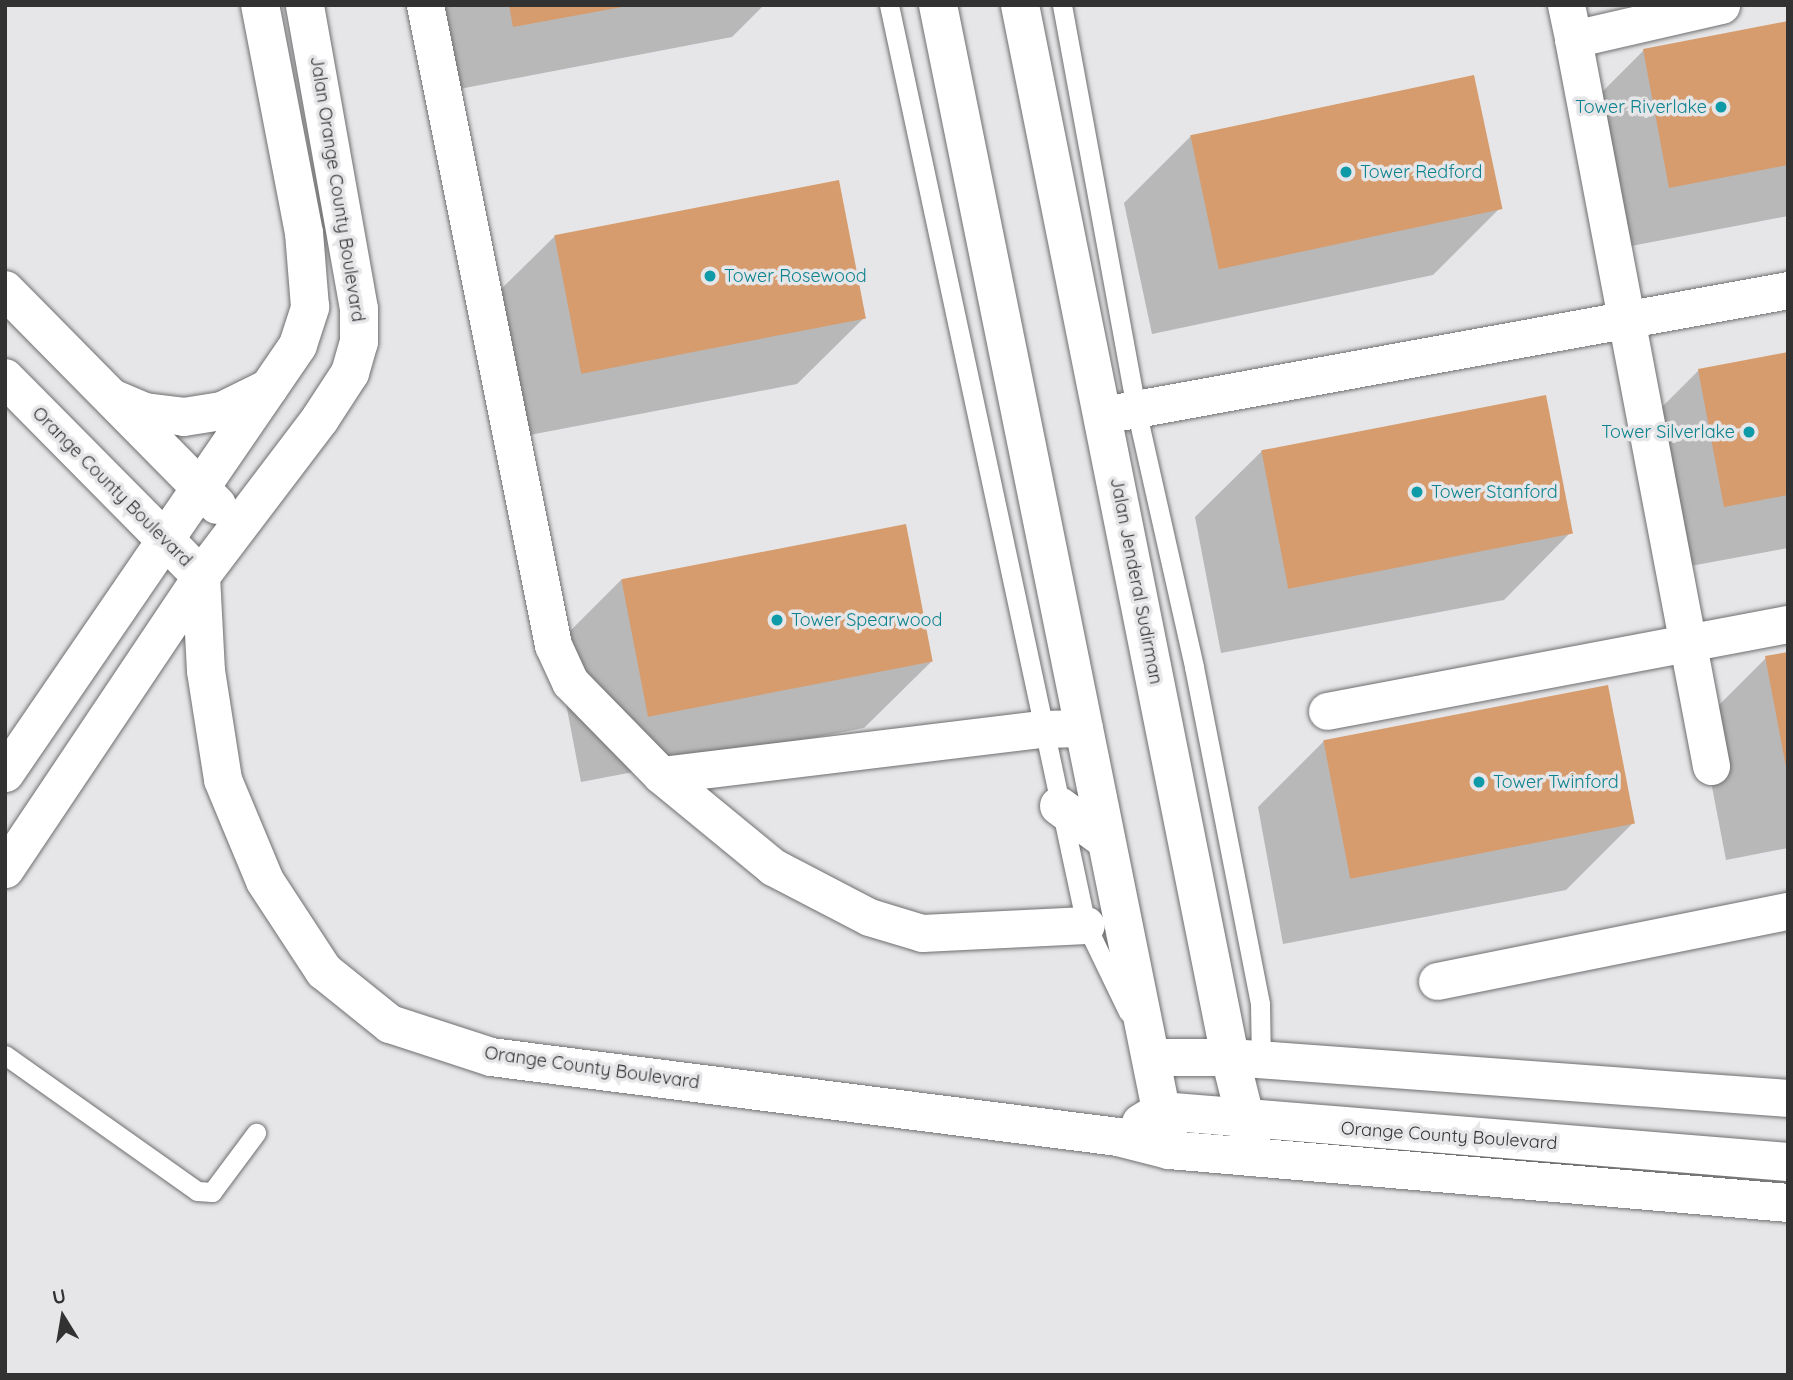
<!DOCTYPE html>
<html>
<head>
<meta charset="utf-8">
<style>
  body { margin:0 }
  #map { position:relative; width:1793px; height:1380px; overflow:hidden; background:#e6e6e8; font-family:Quicksand,sans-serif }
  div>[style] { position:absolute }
  .shadow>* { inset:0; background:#0003 }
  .building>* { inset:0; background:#d69c6d; transform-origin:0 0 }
  .roads { filter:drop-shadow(0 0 2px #6f6f71) drop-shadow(0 0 2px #6f6f71) }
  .lane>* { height:19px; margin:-9.5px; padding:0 9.5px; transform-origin:9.5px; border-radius:9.5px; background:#fff }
  .street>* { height:37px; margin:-18.5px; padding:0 18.5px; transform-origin:18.5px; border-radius:18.5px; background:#fff }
  .secondary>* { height:38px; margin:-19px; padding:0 19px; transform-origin:19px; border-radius:19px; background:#fff }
  .dots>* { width:19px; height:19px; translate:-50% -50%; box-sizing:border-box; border:4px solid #e6e6e8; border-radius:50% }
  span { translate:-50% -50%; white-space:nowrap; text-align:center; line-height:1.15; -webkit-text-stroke:7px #e6e6e8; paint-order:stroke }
  .culture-label { font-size:18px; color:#0d838f }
  .right { translate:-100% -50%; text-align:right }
  .left { translate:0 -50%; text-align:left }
  .street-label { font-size:18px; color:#323233 }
  .frame { position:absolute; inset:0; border:7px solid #323233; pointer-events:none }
  .north { position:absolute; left:28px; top:1282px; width:70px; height:70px; -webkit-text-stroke:5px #e6e6e8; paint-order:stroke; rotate:349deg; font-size:19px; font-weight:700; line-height:28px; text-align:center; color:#323233 }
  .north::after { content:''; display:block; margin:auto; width:24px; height:32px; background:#323233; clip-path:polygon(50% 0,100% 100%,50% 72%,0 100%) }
</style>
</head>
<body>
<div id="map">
  <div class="shadow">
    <i style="clip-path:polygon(432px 5px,764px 5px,732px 37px,449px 91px)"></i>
    <i style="clip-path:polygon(1788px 23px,1788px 216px,1605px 251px,1579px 115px,1644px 50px)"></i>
    <i style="clip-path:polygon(1191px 136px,1500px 208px,1433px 275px,1152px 334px,1124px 203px)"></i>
    <i style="clip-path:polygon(555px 236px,864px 318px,797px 384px,514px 438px,488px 302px)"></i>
    <i style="clip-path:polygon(1788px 353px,1788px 548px,1658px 572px,1632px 437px,1699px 370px)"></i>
    <i style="clip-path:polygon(1262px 451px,1570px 533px,1504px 600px,1221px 653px,1195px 517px)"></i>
    <i style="clip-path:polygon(621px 580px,931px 662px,864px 728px,581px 782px,555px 646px)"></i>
    <i style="clip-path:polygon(1788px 654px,1788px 848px,1726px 860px,1700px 724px,1766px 658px)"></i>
    <i style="clip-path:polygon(1324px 741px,1633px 823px,1566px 890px,1283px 944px,1258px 807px)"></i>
  </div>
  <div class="building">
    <i style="clip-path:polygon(509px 5px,622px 5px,622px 7px,513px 27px)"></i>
    <i style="clip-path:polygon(1788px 21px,1788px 165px,1669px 188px,1643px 49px)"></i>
    <i style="left:1474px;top:75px;width:137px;height:290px;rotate:78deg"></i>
    <i style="left:839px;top:180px;width:141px;height:290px;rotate:79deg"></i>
    <i style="clip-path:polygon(1788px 352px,1788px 495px,1724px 507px,1698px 369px)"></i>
    <i style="left:1546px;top:395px;width:141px;height:290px;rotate:79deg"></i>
    <i style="left:906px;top:524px;width:140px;height:290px;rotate:79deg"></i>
    <i style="clip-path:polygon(1788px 652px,1788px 767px,1786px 767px,1765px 656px)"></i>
    <i style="left:1608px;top:685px;width:141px;height:290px;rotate:79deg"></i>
  </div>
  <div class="roads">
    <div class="lane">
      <i style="left:889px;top:5px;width:941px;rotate:77.91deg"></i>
      <i style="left:1086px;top:925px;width:97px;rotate:64.2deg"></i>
      <i style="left:1062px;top:5px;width:411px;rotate:79.6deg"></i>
      <i style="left:1136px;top:409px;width:264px;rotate:77.3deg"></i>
      <i style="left:1194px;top:667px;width:343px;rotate:78.9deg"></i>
      <i style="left:1260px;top:1004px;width:55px;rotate:89deg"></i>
      <i style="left:5px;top:1055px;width:235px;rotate:35.3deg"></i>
      <i style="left:197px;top:1191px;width:15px;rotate:4deg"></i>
      <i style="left:212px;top:1192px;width:74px;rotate:-53.3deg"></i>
    </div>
    <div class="street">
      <i style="left:425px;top:5px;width:653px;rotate:78.69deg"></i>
      <i style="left:553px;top:645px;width:41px;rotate:65.3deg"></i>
      <i style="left:570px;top:682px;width:130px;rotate:45.6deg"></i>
      <i style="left:661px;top:775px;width:145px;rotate:39.4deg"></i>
      <i style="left:773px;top:867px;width:108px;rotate:27.5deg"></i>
      <i style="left:869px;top:917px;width:55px;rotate:16.8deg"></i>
      <i style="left:922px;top:933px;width:164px;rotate:-2.8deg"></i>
      <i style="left:1566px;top:5px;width:35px;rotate:78deg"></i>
      <i style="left:1573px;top:39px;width:152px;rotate:-12.9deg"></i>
      <i style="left:1573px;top:39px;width:740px;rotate:79.25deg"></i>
      <i style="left:1103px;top:415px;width:696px;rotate:-10.34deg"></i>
      <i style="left:1327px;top:711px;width:469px;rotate:-10.7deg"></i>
      <i style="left:5px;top:773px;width:281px;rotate:-55.6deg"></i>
      <i style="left:661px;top:775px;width:383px;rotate:-6.9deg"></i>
      <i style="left:1041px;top:729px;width:43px;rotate:-1.3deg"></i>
      <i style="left:5px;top:869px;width:353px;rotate:-56.2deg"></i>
      <i style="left:1437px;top:981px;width:358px;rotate:-11.3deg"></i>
      <i style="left:1150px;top:1057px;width:80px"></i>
      <i style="left:1230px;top:1057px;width:560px;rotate:4.2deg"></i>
    </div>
    <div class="secondary">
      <i style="left:938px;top:5px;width:1168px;rotate:78.59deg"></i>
      <i style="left:1020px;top:5px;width:1073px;rotate:78.71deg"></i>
      <i style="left:1230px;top:1057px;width:103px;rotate:76deg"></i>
      <i style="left:5px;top:290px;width:302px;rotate:45.4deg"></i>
      <i style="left:5px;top:378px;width:279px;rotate:45.3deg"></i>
      <i style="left:201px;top:576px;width:95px;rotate:87deg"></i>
      <i style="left:206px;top:671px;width:110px;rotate:81.1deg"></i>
      <i style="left:223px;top:780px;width:109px;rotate:67.4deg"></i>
      <i style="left:265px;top:881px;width:108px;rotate:56.8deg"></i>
      <i style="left:324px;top:971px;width:85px;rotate:38.8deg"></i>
      <i style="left:390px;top:1024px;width:106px;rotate:18.1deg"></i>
      <i style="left:491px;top:1057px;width:632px;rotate:7.27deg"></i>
      <i style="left:1118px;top:1137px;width:53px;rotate:14.3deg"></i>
      <i style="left:1169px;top:1150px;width:621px;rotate:4.89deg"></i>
      <i style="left:114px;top:399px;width:34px;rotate:23deg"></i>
      <i style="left:145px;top:412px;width:39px;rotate:7deg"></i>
      <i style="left:184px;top:417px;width:38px;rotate:-9deg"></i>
      <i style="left:222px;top:411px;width:52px;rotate:-26.1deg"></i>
      <i style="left:164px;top:541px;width:237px;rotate:-55.6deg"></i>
      <i style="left:298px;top:345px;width:40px;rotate:-72deg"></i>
      <i style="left:310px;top:307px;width:74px;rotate:-94.6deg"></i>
      <i style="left:304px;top:233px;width:232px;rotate:-100.9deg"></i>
      <i style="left:201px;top:576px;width:197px;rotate:-52.8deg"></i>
      <i style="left:320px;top:419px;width:55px;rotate:-56.9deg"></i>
      <i style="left:350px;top:373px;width:32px;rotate:-74deg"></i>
      <i style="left:359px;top:342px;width:33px;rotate:-90deg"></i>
      <i style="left:359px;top:309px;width:309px;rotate:-100.1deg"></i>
      <i style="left:1059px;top:806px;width:58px;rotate:35.9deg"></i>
      <i style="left:1141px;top:1123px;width:23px;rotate:-31deg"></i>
      <i style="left:1161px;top:1111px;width:629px;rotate:4.65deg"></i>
    </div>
  </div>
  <div class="dots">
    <i style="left:1721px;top:107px;background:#0f9aa8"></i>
    <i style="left:1346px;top:172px;background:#0f9aa8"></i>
    <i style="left:710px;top:276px;background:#0f9aa8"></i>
    <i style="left:1749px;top:432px;background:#0f9aa8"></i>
    <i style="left:1417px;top:492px;background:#0f9aa8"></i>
    <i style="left:777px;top:620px;background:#0f9aa8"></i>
    <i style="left:1479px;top:782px;background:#0f9aa8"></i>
  </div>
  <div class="culture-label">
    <span class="right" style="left:1707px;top:107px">Tower Riverlake</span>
    <span class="left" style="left:1360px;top:172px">Tower Redford</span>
    <span class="left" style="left:724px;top:276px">Tower Rosewood</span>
    <span class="right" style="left:1735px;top:432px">Tower Silverlake</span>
    <span class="left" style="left:1431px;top:492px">Tower Stanford</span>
    <span class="left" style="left:791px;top:620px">Tower Spearwood</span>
    <span class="left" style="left:1493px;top:782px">Tower Twinford</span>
  </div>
  <div class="street-label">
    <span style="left:337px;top:189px;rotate:81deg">Jalan Orange County Boulevard</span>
    <span style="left:112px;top:487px;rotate:45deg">Orange County Boulevard</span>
    <span style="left:1136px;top:581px;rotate:79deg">Jalan Jenderal Sudirman</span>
    <span style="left:592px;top:1068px;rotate:8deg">Orange County Boulevard</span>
    <span style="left:1449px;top:1136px;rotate:4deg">Orange County Boulevard</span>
  </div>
  <div class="frame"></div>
  <div class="north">U</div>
</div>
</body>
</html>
